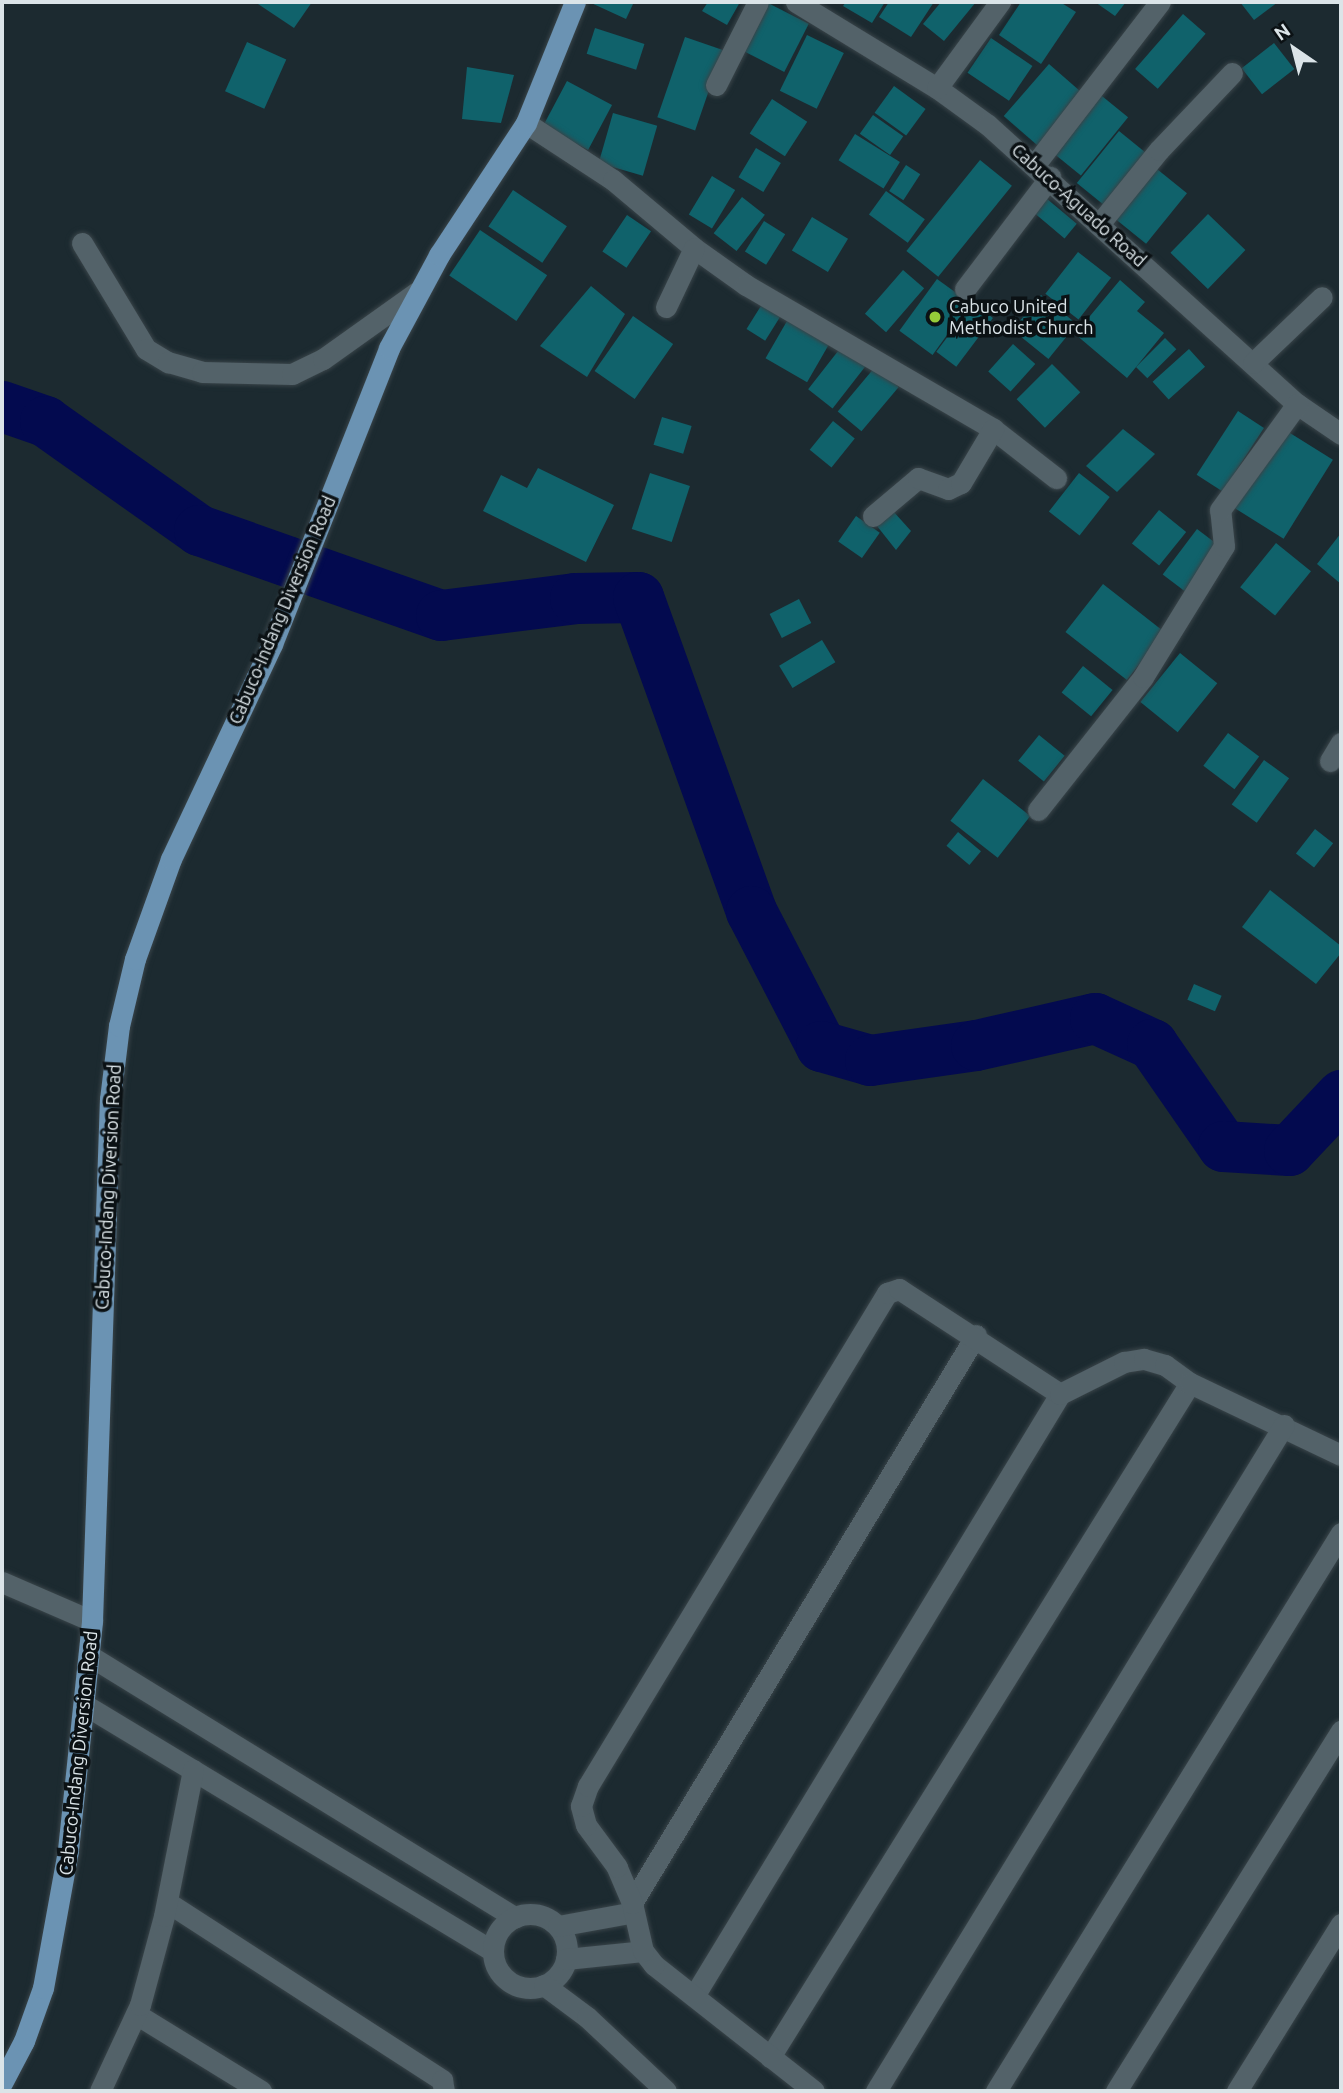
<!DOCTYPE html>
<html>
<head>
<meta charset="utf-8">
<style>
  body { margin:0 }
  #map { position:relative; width:1343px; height:2093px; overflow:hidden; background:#1c2a30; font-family:Ubuntu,sans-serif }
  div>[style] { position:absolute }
  .river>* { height:51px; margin:-25.5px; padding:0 25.5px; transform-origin:25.5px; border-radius:25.5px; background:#030a4f }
  .building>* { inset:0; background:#10626b; transform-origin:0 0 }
  .roads { filter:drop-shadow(0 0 2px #394449) drop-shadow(0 0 2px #394449) }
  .minor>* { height:21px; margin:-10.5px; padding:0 10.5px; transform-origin:10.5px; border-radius:10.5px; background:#536269 }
  .minor>.ring { margin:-10.5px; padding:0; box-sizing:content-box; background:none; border:21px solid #536269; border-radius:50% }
  .major>* { height:21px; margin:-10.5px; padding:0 10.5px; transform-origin:10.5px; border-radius:10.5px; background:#6b93b3 }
  .dots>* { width:19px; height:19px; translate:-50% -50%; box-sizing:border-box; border:4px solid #0b1114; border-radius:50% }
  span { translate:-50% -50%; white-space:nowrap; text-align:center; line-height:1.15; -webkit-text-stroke:7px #0b1114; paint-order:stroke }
  .street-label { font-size:18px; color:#dbe4e8 }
  .poi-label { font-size:18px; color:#dbe4e8 }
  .left { translate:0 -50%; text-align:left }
  .frame { position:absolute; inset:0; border:4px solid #dbe4e8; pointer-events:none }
  .north { position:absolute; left:1259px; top:14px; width:70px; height:70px; -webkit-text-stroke:5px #0b1114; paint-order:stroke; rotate:325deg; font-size:19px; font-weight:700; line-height:28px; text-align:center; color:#dbe4e8 }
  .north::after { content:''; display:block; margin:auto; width:24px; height:32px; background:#dbe4e8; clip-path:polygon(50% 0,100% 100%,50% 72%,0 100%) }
</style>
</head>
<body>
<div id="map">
  <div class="river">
    <i style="left:2px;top:406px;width:46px;rotate:19.2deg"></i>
    <i style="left:45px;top:421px;width:189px;rotate:35.3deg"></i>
    <i style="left:199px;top:530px;width:256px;rotate:19.4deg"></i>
    <i style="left:441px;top:615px;width:135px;rotate:-7.2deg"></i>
    <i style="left:575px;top:598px;width:63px;rotate:-0.9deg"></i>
    <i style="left:638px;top:597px;width:334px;rotate:70.2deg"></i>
    <i style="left:751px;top:911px;width:152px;rotate:62.6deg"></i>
    <i style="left:821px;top:1046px;width:51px;rotate:15.9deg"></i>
    <i style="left:870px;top:1060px;width:107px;rotate:-8.1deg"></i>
    <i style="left:976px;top:1045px;width:122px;rotate:-12.8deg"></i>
    <i style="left:1095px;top:1018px;width:63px;rotate:24.5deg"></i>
    <i style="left:1152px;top:1044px;width:124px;rotate:55.2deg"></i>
    <i style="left:1223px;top:1146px;width:66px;rotate:3.5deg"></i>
    <i style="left:1289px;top:1150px;width:76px;rotate:-46.6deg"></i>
  </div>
  <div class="building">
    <i style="clip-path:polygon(255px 2px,312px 2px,294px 28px)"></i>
    <i style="clip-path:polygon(589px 2px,634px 2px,626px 19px)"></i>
    <i style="clip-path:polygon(708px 2px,740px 2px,727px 25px,702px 11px)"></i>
    <i style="left:766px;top:2px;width:48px;height:54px;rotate:27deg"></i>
    <i style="clip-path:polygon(846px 2px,885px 2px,872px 23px,843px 6px)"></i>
    <i style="clip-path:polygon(889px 2px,934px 2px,911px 37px,879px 17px)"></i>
    <i style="clip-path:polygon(941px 2px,976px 2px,944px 41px,923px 24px)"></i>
    <i style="clip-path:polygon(1021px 2px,1060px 2px,1076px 12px,1041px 64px,999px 35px)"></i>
    <i style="clip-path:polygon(1095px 2px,1126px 2px,1115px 16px)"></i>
    <i style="clip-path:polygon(1240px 2px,1278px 2px,1254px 20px)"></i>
    <i style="left:1183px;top:14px;width:30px;height:73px;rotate:41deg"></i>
    <i style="left:595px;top:28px;width:52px;height:27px;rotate:18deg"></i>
    <i style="left:807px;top:35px;width:41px;height:62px;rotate:26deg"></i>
    <i style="left:685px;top:37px;width:40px;height:85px;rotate:19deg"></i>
    <i style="left:991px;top:38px;width:50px;height:42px;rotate:34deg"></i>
    <i style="left:247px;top:42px;width:43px;height:54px;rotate:24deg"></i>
    <i style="left:1274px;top:43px;width:33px;height:41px;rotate:52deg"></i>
    <i style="left:1049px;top:64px;width:46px;height:69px;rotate:41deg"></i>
    <i style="clip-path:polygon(467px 67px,514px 75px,501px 123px,462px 119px)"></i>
    <i style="left:567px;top:81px;width:51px;height:51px;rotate:28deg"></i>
    <i style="left:894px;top:86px;width:39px;height:33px;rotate:36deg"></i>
    <i style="left:1097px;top:92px;width:40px;height:75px;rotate:39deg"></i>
    <i style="left:772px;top:99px;width:42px;height:41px;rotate:33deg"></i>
    <i style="left:613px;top:113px;width:46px;height:52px;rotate:16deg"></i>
    <i style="left:873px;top:115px;width:37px;height:23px;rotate:35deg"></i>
    <i style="left:1119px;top:131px;width:38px;height:67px;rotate:39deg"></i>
    <i style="left:855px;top:134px;width:53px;height:31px;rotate:32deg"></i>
    <i style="left:756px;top:148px;width:29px;height:34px;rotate:31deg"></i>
    <i style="left:980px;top:160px;width:41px;height:117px;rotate:39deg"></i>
    <i style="left:906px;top:165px;width:17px;height:31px;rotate:33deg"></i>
    <i style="left:1152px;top:165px;width:45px;height:65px;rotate:39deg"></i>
    <i style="left:712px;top:176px;width:27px;height:45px;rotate:31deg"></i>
    <i style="left:513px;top:190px;width:65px;height:44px;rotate:34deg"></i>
    <i style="left:886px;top:191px;width:48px;height:29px;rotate:36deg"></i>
    <i style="left:1040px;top:193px;width:48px;height:19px;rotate:40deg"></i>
    <i style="left:742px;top:197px;width:29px;height:46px;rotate:38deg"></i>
    <i style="left:1208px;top:214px;width:52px;height:54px;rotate:44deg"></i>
    <i style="left:627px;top:215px;width:29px;height:44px;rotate:34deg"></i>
    <i style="left:812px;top:217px;width:42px;height:39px;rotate:31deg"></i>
    <i style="left:764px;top:221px;width:25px;height:36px;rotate:32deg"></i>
    <i style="left:480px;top:230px;width:81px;height:55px;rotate:34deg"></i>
    <i style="left:1078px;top:252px;width:42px;height:53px;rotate:38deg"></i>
    <i style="left:903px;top:270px;width:28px;height:58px;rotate:41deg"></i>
    <i style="left:937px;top:279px;width:41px;height:64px;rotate:36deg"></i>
    <i style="clip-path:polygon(1120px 280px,1145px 302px,1137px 311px,1164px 333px,1127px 378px,1075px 334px)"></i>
    <i style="clip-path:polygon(591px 286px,625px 314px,587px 377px,540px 346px)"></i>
    <i style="left:1041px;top:295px;width:46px;height:45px;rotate:39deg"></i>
    <i style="left:764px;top:301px;width:22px;height:33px;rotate:32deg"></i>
    <i style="left:973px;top:303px;width:25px;height:61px;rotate:37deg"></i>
    <i style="left:633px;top:316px;width:49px;height:67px;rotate:35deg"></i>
    <i style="left:787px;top:321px;width:48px;height:43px;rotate:30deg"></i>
    <i style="left:1165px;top:338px;width:16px;height:41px;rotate:45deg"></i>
    <i style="left:1013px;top:344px;width:30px;height:37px;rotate:42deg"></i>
    <i style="left:842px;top:346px;width:31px;height:55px;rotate:38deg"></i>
    <i style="left:1189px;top:349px;width:24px;height:49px;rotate:48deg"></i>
    <i style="left:1052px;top:364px;width:40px;height:50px;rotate:45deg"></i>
    <i style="left:875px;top:367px;width:31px;height:58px;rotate:40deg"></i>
    <i style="left:1238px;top:411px;width:31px;height:76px;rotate:33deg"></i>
    <i style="left:662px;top:417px;width:31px;height:29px;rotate:17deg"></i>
    <i style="left:833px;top:421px;width:28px;height:37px;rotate:39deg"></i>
    <i style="left:1282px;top:428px;width:60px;height:93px;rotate:32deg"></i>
    <i style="clip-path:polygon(1123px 429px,1155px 454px,1117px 492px,1086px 466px)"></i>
    <i style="clip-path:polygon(538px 468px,614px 505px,586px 562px,483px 511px,501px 475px,527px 488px)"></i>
    <i style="left:650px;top:473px;width:42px;height:59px;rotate:18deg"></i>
    <i style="left:1079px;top:473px;width:39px;height:49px;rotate:38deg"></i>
    <i style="left:1159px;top:510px;width:35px;height:43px;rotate:39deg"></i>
    <i style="clip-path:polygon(893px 511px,911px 531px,896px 550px,877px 526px)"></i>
    <i style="left:856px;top:516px;width:29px;height:31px;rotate:35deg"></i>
    <i style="left:1197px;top:529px;width:31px;height:57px;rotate:37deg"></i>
    <i style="clip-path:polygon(1341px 533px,1341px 584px,1317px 564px)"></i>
    <i style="left:1276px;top:543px;width:45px;height:57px;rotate:39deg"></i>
    <i style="left:1103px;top:584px;width:78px;height:61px;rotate:38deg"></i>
    <i style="left:799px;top:599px;width:27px;height:33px;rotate:63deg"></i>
    <i style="left:822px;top:640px;width:26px;height:50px;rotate:59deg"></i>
    <i style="left:1180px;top:653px;width:48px;height:63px;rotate:39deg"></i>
    <i style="left:1083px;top:666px;width:38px;height:34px;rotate:39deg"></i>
    <i style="left:1228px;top:733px;width:39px;height:41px;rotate:37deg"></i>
    <i style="left:1039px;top:735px;width:33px;height:33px;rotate:39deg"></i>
    <i style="left:1264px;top:760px;width:31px;height:55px;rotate:36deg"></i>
    <i style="left:983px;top:779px;width:60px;height:53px;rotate:38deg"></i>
    <i style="left:1315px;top:829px;width:23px;height:31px;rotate:38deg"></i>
    <i style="left:958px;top:832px;width:30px;height:18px;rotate:40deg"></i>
    <i style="clip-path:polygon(1270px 890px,1341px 946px,1341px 953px,1316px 984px,1242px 927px)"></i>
    <i style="left:1194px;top:984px;width:30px;height:17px;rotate:23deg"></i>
  </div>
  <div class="roads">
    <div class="minor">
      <i style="left:796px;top:2px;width:165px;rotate:31.4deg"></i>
      <i style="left:937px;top:88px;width:63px;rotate:36deg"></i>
      <i style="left:988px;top:125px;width:416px;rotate:42.1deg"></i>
      <i style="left:1297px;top:404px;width:53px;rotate:34.3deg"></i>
      <i style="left:716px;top:85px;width:93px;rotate:-63.2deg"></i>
      <i style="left:937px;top:88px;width:107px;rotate:-53.8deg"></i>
      <i style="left:526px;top:123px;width:104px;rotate:33.2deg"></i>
      <i style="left:613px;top:180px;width:106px;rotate:40deg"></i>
      <i style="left:694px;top:248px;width:64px;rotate:35.4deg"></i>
      <i style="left:746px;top:285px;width:286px;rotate:30.2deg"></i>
      <i style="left:993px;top:429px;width:80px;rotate:37.9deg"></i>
      <i style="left:1036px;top:163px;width:203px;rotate:-52.4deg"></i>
      <i style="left:1100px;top:223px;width:94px;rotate:-51.1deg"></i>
      <i style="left:1159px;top:150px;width:106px;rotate:-46.5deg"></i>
      <i style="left:82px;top:243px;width:124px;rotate:58.9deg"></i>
      <i style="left:146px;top:349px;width:26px;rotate:31deg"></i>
      <i style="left:168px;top:362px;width:35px;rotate:16deg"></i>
      <i style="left:202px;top:372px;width:90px;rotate:1.3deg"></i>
      <i style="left:292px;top:374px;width:34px;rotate:-26deg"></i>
      <i style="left:323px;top:359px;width:115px;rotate:-35.5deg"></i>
      <i style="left:965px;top:289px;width:141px;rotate:-52.8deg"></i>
      <i style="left:666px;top:307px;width:65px;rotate:-64.6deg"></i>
      <i style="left:1253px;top:363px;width:95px;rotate:-43.7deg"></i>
      <i style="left:873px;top:516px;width:59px;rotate:-40.2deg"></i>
      <i style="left:918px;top:478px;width:32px;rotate:20deg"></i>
      <i style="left:948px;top:489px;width:14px;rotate:-25deg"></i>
      <i style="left:961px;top:483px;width:63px;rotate:-59.3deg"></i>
      <i style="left:1330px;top:761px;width:21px;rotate:-59deg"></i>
      <i style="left:1038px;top:810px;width:169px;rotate:-51.7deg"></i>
      <i style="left:1143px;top:677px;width:154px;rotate:-58.3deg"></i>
      <i style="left:1224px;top:546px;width:36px;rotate:-96deg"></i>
      <i style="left:1220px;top:510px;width:131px;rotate:-54deg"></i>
      <i style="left:2px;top:1582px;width:98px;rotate:23.4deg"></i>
      <i style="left:90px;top:1656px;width:499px;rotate:31.6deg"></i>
      <i style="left:85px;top:1705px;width:476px;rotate:31.1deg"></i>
      <i style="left:167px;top:1902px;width:328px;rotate:32.9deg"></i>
      <i style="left:442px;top:2080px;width:11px;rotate:80deg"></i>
      <i style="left:632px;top:1903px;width:664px;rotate:-58.8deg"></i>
      <i class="ring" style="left:493px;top:1914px;width:53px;height:53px"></i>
      <i style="left:558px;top:1926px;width:77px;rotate:-10.4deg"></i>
      <i style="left:566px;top:1959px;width:77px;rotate:-5.9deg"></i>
      <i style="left:544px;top:1985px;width:54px;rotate:36.7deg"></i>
      <i style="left:587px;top:2017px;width:108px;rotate:43.1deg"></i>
      <i style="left:694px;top:1996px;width:705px;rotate:-58.7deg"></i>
      <i style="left:136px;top:2014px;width:147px;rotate:31.6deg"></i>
      <i style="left:770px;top:2057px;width:794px;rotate:-58.07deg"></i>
      <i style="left:100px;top:2091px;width:95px;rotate:-65.1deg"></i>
      <i style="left:140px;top:2005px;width:92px;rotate:-74.9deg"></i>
      <i style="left:164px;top:1916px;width:149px;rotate:-78.8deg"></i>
      <i style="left:814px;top:2091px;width:204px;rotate:-141.8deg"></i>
      <i style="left:654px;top:1965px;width:18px;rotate:-128deg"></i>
      <i style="left:643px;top:1951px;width:49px;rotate:-102.9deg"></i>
      <i style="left:632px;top:1903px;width:39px;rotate:-113deg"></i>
      <i style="left:617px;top:1867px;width:52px;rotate:-126.4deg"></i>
      <i style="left:586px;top:1825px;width:20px;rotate:-105deg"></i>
      <i style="left:581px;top:1806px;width:21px;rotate:-71deg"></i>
      <i style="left:588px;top:1786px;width:577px;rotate:-58.76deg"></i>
      <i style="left:887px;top:1293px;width:13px;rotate:-18deg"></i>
      <i style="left:899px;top:1289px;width:192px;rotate:33.1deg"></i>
      <i style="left:1060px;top:1394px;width:72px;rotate:-26.6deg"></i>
      <i style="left:1124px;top:1362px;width:20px;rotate:-9deg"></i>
      <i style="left:1144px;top:1359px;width:22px;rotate:16deg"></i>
      <i style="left:1165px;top:1365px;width:31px;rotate:36deg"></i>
      <i style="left:1190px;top:1383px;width:167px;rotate:25.5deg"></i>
      <i style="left:876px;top:2091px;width:781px;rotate:-58.51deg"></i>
      <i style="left:996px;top:2091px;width:656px;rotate:-58.27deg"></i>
      <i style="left:1116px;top:2091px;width:425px;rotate:-58deg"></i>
      <i style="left:1237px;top:2091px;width:197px;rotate:-58.1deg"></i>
    </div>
    <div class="major">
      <i style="left:2px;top:2083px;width:47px;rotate:-62.4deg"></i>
      <i style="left:24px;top:2041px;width:56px;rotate:-70.3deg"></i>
      <i style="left:43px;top:1988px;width:140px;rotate:-79.7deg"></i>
      <i style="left:68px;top:1850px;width:230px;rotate:-84deg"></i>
      <i style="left:92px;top:1621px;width:522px;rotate:-88.03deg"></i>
      <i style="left:110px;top:1099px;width:74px;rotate:-83deg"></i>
      <i style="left:119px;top:1026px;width:69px;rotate:-76.6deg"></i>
      <i style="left:135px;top:959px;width:106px;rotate:-70.2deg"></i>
      <i style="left:171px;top:859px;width:238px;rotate:-64.8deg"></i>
      <i style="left:272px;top:644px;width:318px;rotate:-68.4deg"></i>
      <i style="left:389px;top:348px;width:106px;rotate:-61.7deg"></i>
      <i style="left:439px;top:255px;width:158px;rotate:-56.6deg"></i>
      <i style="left:526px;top:123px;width:131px;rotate:-68deg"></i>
    </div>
  </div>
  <div class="dots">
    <i style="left:935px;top:317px;background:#96cc39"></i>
  </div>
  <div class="street-label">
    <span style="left:1079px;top:205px;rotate:42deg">Cabuco-Aguado Road</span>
    <span style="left:282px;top:610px;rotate:-67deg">Cabuco-Indang Diversion Road</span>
    <span style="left:108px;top:1187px;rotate:-87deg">Cabuco-Indang Diversion Road</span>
    <span style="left:78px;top:1753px;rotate:-84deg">Cabuco-Indang Diversion Road</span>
  </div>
  <div class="poi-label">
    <span class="left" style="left:949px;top:317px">Cabuco United<br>Methodist Church</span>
  </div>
  <div class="frame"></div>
  <div class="north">N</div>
</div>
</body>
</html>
